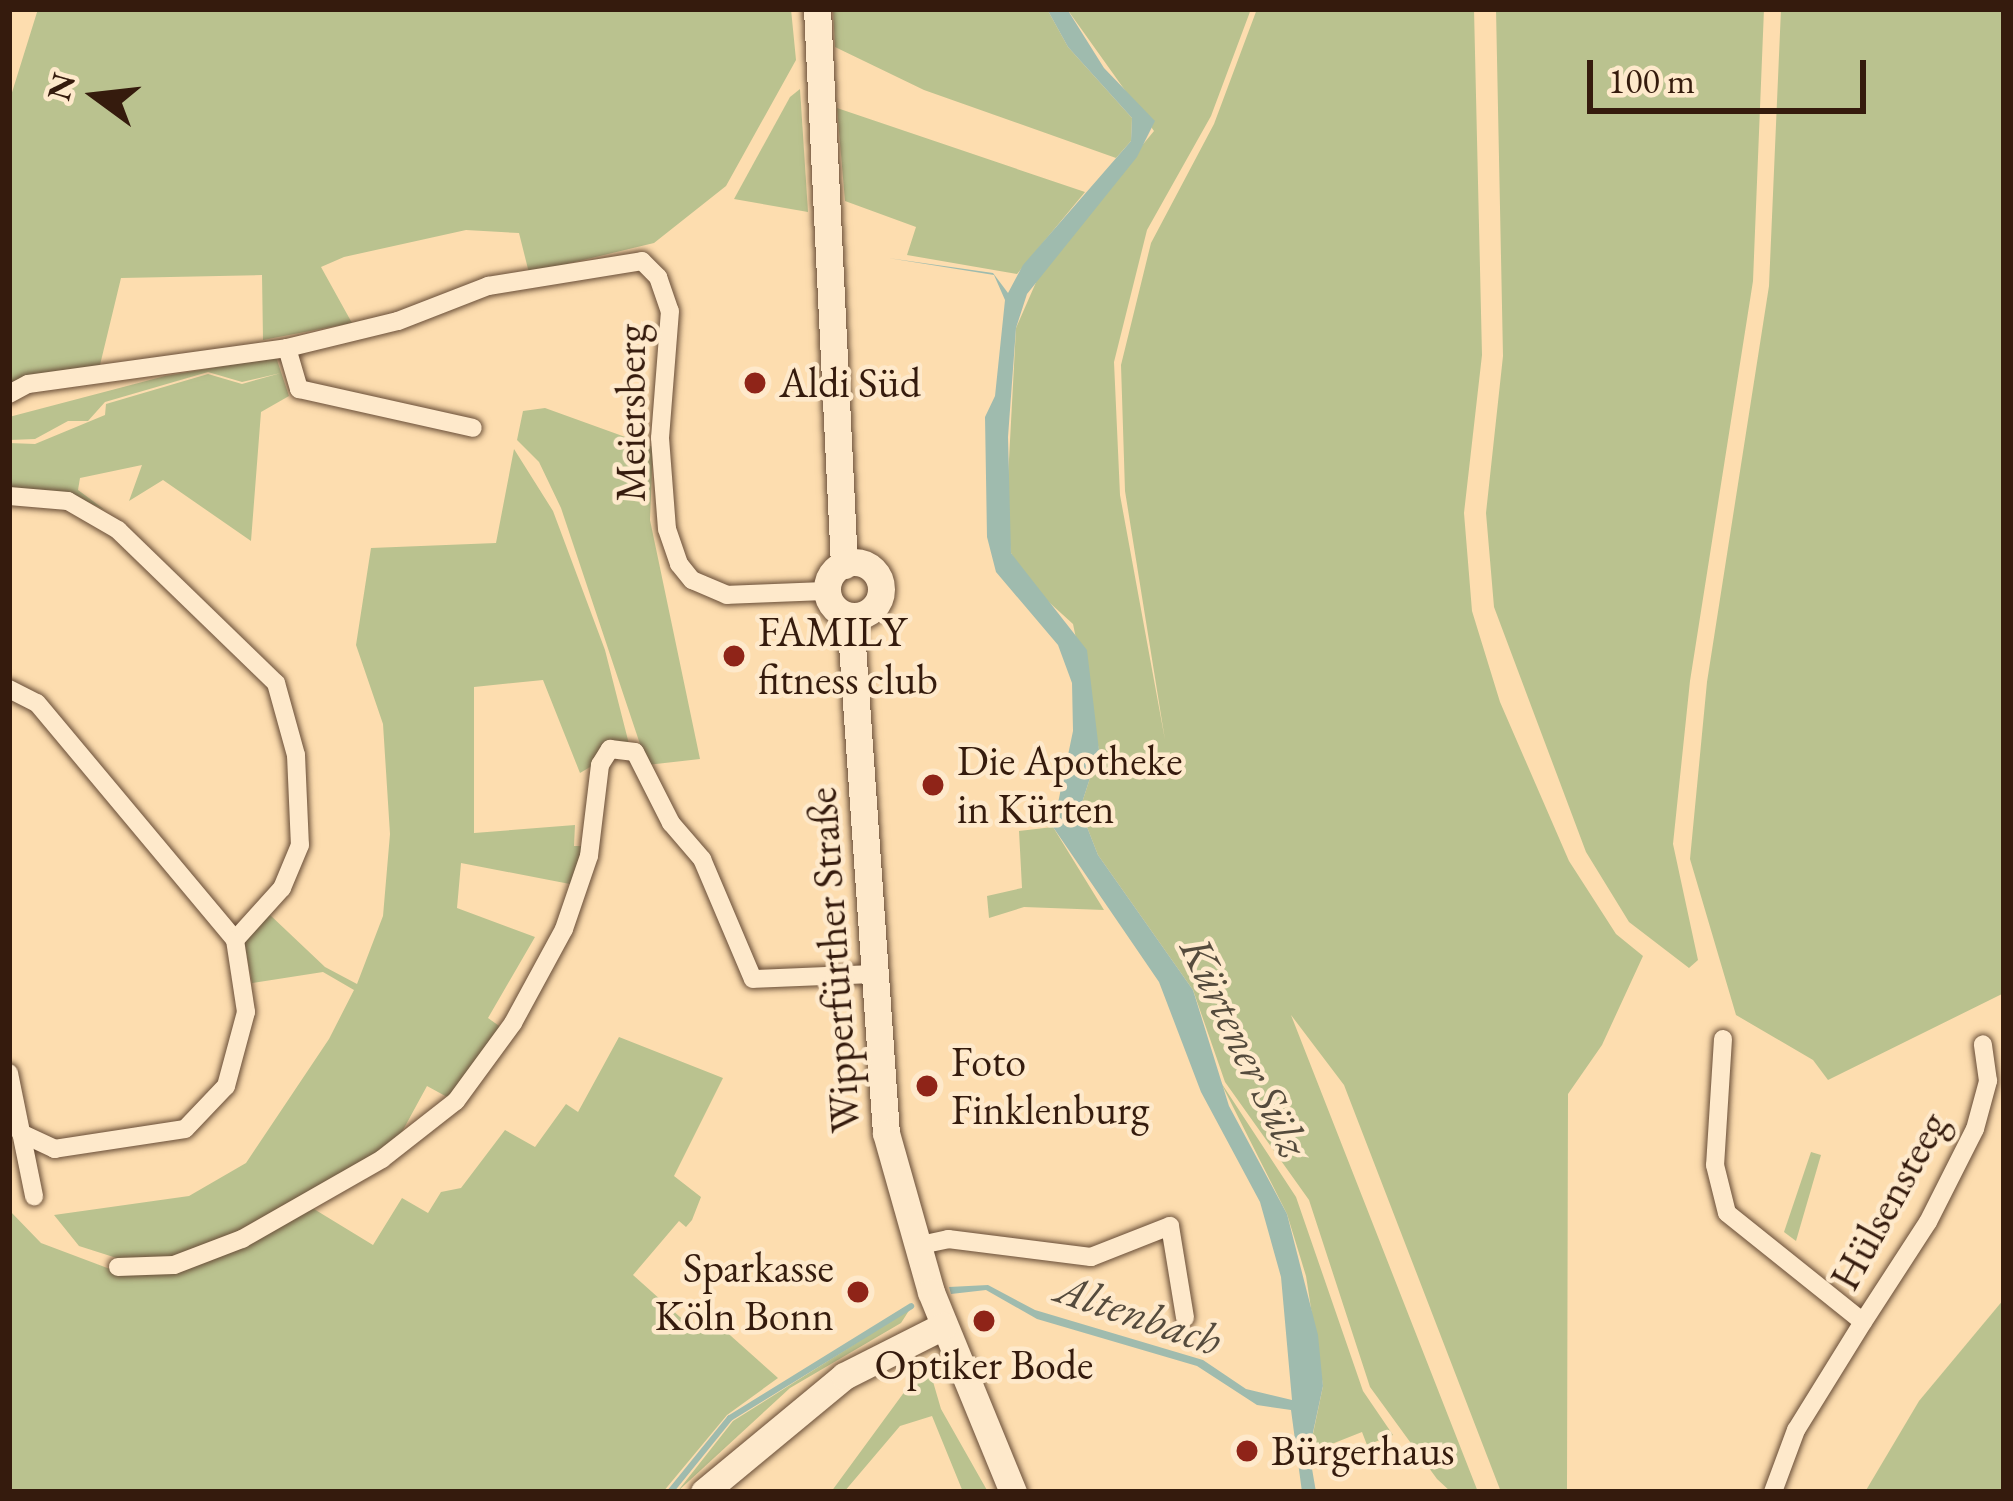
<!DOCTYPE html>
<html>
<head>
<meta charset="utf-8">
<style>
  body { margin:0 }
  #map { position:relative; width:2013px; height:1501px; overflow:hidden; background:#fdddaf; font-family:"EB Garamond",serif }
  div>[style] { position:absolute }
  .green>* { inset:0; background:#bac28f }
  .water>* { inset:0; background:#9fbbae }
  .stream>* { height:6px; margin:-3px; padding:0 3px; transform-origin:3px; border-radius:3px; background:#9fbbae }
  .roads { filter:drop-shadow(0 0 3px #674c36) drop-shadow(0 0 3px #674c36) }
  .street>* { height:18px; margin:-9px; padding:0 9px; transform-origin:9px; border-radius:9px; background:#fee9cb }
  .secondary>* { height:27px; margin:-13.5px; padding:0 13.5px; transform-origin:13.5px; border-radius:13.5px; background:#fee9cb }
  .secondary>.ring { margin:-13.5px; padding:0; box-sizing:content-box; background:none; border:27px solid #fee9cb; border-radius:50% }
  .dots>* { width:33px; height:33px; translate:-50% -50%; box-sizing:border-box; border:6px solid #fee9cb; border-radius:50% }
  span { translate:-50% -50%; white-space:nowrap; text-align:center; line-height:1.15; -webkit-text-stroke:9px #fee9cb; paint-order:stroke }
  .poi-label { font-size:42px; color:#351b0d }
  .left { translate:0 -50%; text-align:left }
  .right { translate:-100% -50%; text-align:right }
  .street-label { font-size:42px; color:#351b0d }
  .water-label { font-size:45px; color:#554b3d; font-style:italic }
  .frame { position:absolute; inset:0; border:12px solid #351b0d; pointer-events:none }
  .north { position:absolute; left:36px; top:36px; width:120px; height:120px; -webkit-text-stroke:9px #fee9cb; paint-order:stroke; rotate:285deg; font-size:33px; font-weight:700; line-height:48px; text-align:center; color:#351b0d }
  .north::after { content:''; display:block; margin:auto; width:42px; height:54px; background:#351b0d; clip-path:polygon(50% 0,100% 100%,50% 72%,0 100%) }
  .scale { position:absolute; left:1587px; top:60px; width:279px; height:54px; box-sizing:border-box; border:6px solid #351b0d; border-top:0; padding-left:15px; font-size:36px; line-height:42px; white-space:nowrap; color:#351b0d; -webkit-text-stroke:9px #fee9cb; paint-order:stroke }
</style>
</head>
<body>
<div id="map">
  <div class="green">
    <i style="clip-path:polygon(38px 9px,791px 9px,796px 60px,726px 186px,654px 243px,529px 273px,519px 233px,466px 230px,344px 257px,321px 267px,352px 323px,263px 340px,262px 275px,121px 278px,100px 365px,9px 394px,9px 102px)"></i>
    <i style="clip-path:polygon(833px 9px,1047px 9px,1068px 47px,1132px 118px,1131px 141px,1116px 158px,924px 90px,835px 47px)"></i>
    <i style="clip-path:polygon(1067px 9px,1251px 9px,1211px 116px,1147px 230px,1114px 362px,1120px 495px,1165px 740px,1125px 491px,1121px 365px,1151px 243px,1214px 124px,1257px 9px,1474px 9px,1482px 355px,1464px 513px,1472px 611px,1500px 702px,1569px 861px,1616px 934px,1643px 956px,1602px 1045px,1568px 1094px,1567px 1492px,1501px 1492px,1344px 1085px,1291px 1015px,1478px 1492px,1451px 1492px,1437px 1479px,1370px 1387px,1309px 1200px,1225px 1082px,1193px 990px,1098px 855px,1080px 809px,1099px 750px,1073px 624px,1029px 584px,1011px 553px,1006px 516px,1016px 328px,1044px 264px,1154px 131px)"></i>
    <i style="clip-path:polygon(1496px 9px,1764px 9px,1753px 281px,1690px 681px,1673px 844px,1698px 960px,1689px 968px,1629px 922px,1586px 852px,1494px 607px,1486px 513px,1503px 356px)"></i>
    <i style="clip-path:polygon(1781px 9px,2004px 9px,2004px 993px,1828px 1080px,1813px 1060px,1736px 1015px,1690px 859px,1707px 682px,1769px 286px)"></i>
    <i style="clip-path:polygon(800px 89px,808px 212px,734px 199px,790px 97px)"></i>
    <i style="clip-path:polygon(837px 108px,1085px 192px,1017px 274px,907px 255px,916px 227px,845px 201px)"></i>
    <i style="clip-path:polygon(276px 357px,289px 396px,261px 412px,251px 541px,163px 480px,129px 501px,142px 465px,80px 478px,78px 490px,105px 510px,81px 499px,9px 490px,9px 443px,35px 444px,105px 415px,106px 404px,208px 374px,242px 384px,281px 373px,242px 382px,208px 372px,105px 402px,88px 421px,68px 421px,35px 439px,9px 440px,9px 417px,165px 376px)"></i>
    <i style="clip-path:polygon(545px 408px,653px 447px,650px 520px,700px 759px,647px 765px,561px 508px,539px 462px,517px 440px,523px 411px)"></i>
    <i style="clip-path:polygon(514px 449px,553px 511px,605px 650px,629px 744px,580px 773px,543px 680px,474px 687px,474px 833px,575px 825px,574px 846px,587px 846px,575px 885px,461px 863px,457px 908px,535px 937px,488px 1018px,502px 1028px,449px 1098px,427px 1086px,397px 1141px,215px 1244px,174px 1259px,126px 1261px,79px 1246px,54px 1215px,189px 1196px,246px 1163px,329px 1039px,354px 990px,323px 972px,252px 983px,244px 941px,269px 914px,325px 967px,357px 984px,383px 916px,390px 834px,383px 724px,356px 645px,371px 548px,496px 543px)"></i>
    <i style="clip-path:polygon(1053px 827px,1104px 910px,1024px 907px,989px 918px,987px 896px,1022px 888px,1019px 831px)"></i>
    <i style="clip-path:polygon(619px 1037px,723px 1078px,674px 1176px,701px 1197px,692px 1220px,686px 1227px,679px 1221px,633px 1275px,699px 1334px,712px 1319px,778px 1378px,727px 1415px,663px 1492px,9px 1492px,9px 1210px,41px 1243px,118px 1272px,175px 1271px,309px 1206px,373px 1245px,402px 1198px,428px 1213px,441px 1192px,461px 1188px,505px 1130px,535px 1147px,566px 1104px,578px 1112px)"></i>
    <i style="clip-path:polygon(1220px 1081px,1296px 1197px,1363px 1391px,1393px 1435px,1367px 1445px,1362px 1432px,1309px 1453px,1323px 1386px,1306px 1276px,1287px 1214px)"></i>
    <i style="clip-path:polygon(1811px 1152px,1821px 1155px,1796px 1241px,1784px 1232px)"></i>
    <i style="clip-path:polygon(2004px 1299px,2004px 1492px,1865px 1492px,1919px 1401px)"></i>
    <i style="clip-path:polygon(910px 1309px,901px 1323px,790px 1388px,677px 1492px,733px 1421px)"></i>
    <i style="clip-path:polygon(927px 1361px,941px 1409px,988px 1492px,963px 1492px,932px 1416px,900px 1426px,844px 1492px,831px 1492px)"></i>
  </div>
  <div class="water">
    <i style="clip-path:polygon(1047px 9px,1067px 9px,1104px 68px,1155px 121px,1137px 157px,1027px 294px,1016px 328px,1008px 437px,1011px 553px,1087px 650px,1099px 750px,1080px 809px,1098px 855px,1193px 990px,1229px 1106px,1287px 1214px,1318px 1335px,1323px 1386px,1309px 1451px,1316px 1492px,1302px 1492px,1291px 1410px,1257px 1405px,1197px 1366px,1037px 1319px,986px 1290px,951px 1294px,949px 1287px,988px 1285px,1035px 1310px,1203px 1360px,1246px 1389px,1292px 1400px,1281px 1277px,1260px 1202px,1201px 1092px,1159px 982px,1053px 827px,1073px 731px,1072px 683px,1058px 645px,996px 572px,987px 537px,985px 417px,995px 396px,1005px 300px,994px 275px,888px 258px,993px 273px,1008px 293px,1023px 265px,1131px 141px,1132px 118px,1068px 47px)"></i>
  </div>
  <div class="stream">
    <i style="left:670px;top:1492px;width:95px;rotate:-51deg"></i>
    <i style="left:730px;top:1418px;width:213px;rotate:-31.7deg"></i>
  </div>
  <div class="roads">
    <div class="street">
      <i style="left:287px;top:348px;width:43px;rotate:73.7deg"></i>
      <i style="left:299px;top:389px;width:178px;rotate:12.6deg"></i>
      <i style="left:9px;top:394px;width:21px;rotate:-28deg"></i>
      <i style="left:28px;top:384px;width:261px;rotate:-7.9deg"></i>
      <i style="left:287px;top:348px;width:114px;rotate:-13.7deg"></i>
      <i style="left:398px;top:321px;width:97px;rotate:-21.3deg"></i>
      <i style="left:488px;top:286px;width:156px;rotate:-9.2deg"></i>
      <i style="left:642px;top:261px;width:23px;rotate:45deg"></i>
      <i style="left:658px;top:277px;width:36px;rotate:71deg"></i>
      <i style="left:670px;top:311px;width:127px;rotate:94.5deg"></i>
      <i style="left:660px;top:438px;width:91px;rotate:85.6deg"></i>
      <i style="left:667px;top:529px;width:37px;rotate:71deg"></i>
      <i style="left:679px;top:564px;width:21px;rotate:51deg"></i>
      <i style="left:692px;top:580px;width:38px;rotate:23deg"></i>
      <i style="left:727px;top:595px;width:101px;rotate:-2.3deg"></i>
      <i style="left:9px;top:496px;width:59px;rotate:4.8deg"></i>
      <i style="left:68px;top:501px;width:58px;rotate:30.1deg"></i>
      <i style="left:118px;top:530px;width:220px;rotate:44.1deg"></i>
      <i style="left:276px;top:683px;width:75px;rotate:74.5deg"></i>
      <i style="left:296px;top:755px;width:90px;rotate:87.5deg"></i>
      <i style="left:300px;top:845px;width:47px;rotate:112.7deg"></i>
      <i style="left:282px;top:888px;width:70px;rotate:132.1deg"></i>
      <i style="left:9px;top:689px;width:31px;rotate:27deg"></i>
      <i style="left:37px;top:703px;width:309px;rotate:50.1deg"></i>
      <i style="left:235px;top:940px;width:73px;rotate:81.3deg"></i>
      <i style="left:246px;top:1012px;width:77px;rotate:105.1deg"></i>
      <i style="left:226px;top:1086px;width:59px;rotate:133.6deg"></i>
      <i style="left:185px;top:1129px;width:132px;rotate:171.3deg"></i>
      <i style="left:55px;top:1149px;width:38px;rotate:-155deg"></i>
      <i style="left:1723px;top:1039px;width:126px;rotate:93.6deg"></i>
      <i style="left:1715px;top:1165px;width:49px;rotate:76deg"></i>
      <i style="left:1727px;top:1213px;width:174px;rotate:38.7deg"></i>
      <i style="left:1863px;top:1322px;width:127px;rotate:121.8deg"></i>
      <i style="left:1796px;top:1430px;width:66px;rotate:110.4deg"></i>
      <i style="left:9px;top:1073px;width:126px;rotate:78.5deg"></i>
      <i style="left:916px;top:1246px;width:33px;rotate:-12deg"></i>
      <i style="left:948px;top:1239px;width:144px;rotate:7.2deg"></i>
      <i style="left:1091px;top:1257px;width:85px;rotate:-21.4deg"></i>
      <i style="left:1170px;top:1226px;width:93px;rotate:80.7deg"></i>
      <i style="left:118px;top:1267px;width:56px;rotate:-2deg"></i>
      <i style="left:174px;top:1265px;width:73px;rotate:-20.9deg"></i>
      <i style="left:242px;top:1239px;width:161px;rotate:-29.7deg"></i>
      <i style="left:382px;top:1159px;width:94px;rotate:-38.1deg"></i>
      <i style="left:456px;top:1101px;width:97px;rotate:-53.8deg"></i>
      <i style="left:513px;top:1023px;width:107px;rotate:-61.5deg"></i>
      <i style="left:564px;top:929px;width:77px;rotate:-71.1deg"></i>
      <i style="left:589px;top:856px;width:92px;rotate:-83.1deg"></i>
      <i style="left:600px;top:765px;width:19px;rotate:-58deg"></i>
      <i style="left:610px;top:749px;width:25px;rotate:7deg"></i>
      <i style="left:635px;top:752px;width:80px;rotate:63.1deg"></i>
      <i style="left:671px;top:823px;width:48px;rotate:49.3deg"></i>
      <i style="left:702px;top:859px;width:130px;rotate:67deg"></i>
      <i style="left:753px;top:979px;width:117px;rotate:-2.4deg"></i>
      <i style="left:1863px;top:1322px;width:119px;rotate:-57deg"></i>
      <i style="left:1928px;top:1222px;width:104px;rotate:-63.2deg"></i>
      <i style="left:1975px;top:1129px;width:50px;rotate:-74.8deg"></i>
      <i style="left:1988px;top:1081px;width:37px;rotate:-98deg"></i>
    </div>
    <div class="secondary">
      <i style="left:817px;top:9px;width:557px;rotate:87.22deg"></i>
      <i class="ring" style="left:827px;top:562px;width:27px;height:27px"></i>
      <i style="left:850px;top:616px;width:518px;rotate:86.02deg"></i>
      <i style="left:886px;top:1133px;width:165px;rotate:74.2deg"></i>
      <i style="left:931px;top:1292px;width:216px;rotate:67.7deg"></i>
      <i style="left:704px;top:1492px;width:182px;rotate:-39.6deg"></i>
      <i style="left:844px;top:1376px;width:111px;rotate:-26.8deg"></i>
    </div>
  </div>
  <div class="dots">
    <i style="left:755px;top:383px;background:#8f2418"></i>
    <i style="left:734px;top:656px;background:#8f2418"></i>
    <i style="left:933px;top:785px;background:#8f2418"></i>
    <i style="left:927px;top:1086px;background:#8f2418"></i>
    <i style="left:858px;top:1292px;background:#8f2418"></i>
    <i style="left:984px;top:1321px;background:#8f2418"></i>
    <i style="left:1247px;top:1451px;background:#8f2418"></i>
  </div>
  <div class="poi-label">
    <span class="left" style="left:779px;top:383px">Aldi Süd</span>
    <span class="left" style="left:758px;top:656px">FAMILY<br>fitness club</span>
    <span class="left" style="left:957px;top:785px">Die Apotheke<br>in Kürten</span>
    <span class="left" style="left:951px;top:1086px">Foto<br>Finklenburg</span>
    <span class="right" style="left:834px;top:1292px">Sparkasse<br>Köln Bonn</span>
    <span style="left:984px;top:1365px">Optiker Bode</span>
    <span class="left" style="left:1271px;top:1451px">Bürgerhaus</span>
  </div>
  <div class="street-label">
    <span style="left:631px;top:413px;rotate:-90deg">Meiersberg</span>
    <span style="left:834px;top:960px;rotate:-94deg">Wipperfürther Straße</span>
    <span style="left:1889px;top:1201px;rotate:-61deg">Hülsensteeg</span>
  </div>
  <div class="water-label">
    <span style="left:1245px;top:1047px;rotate:64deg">Kürtener Sülz</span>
    <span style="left:1139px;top:1314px;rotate:19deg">Altenbach</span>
  </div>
  <div class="frame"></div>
  <div class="north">N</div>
  <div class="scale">100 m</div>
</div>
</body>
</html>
